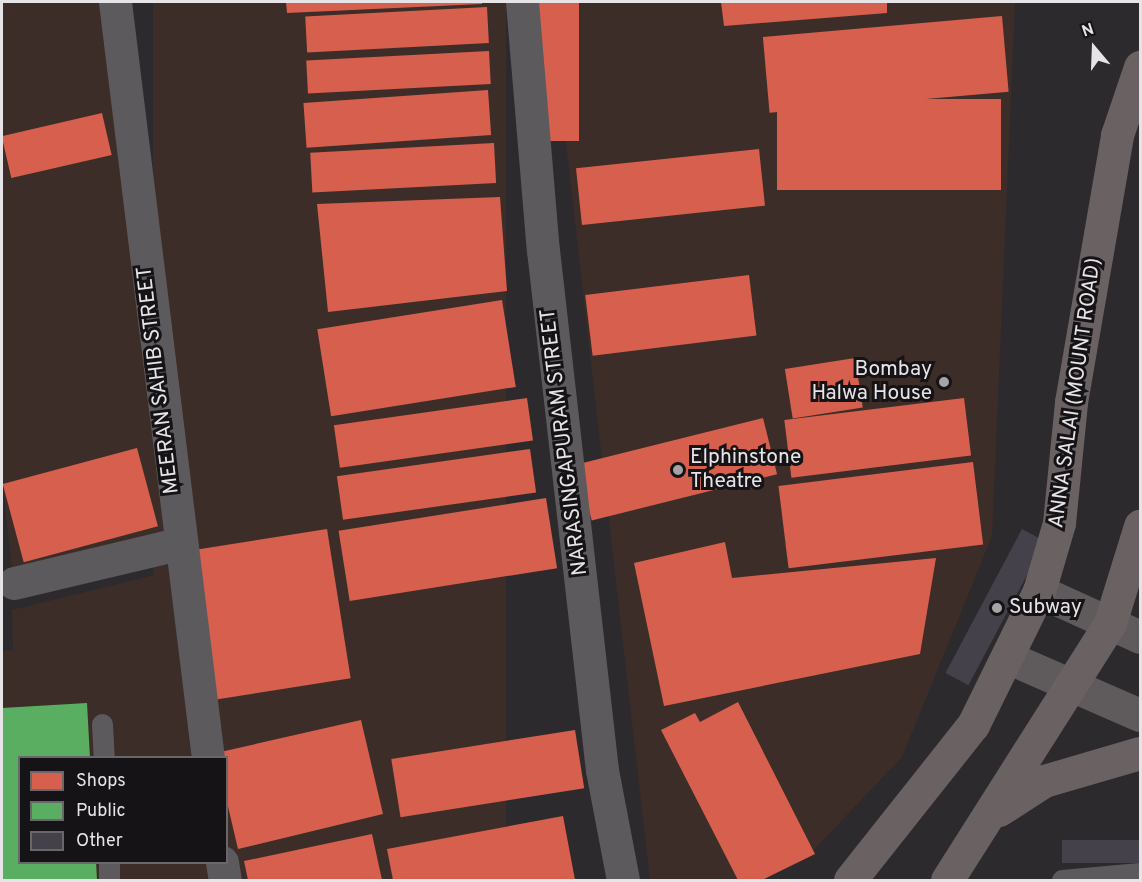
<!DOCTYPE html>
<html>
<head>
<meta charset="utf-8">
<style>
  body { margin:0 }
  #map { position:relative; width:1142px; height:882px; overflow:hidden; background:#2d2a2e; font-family:Overpass,sans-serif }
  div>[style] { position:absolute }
  .commercial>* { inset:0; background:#3d2d28; transform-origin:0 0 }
  .shops>* { inset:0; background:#d6604d; transform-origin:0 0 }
  .public>* { inset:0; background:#5aae61 }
  .building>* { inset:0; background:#44414a; transform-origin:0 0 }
  .service>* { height:21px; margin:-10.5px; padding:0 10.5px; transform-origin:10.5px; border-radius:10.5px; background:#5c5a5d }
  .minor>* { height:33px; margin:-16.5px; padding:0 16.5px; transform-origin:16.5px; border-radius:16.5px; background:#5c5a5d }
  .secondary>* { height:33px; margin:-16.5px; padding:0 16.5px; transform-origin:16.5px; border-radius:16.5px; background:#5f5a5c }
  .primary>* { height:33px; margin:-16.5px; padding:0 16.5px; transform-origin:16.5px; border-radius:16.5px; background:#6a6163 }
  .dots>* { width:16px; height:16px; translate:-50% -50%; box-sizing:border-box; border:3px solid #151315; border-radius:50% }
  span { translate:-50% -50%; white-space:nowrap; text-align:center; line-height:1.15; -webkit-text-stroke:6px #151315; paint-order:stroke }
  .poi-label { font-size:21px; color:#e7e4e8 }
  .right { translate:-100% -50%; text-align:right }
  .left { translate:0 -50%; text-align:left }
  .street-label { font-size:21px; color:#e7e4e8 }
  .frame { position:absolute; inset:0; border:3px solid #e7e4e8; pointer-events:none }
  .legend { position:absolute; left:18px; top:756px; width:210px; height:108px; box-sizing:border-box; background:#151315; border:2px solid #696769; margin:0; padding:8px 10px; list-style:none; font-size:18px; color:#e7e4e8 }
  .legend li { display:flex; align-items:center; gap:12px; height:30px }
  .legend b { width:30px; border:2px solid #696769 }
  .north { position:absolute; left:1064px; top:18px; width:60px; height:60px; -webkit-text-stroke:4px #151315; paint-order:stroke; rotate:341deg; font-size:16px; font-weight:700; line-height:24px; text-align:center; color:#e7e4e8 }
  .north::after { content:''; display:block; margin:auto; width:21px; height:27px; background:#e7e4e8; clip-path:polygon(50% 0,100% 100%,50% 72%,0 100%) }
</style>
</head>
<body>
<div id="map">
  <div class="commercial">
    <i style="clip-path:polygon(2px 2px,106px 2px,163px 532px,12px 569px,2px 477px)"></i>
    <i style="left:153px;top:2px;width:353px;height:884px"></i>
    <i style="clip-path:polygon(550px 2px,1015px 2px,992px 536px,902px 757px,804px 860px,755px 880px,650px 880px)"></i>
    <i style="clip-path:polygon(171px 571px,194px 757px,20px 758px,20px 862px,208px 863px,210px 880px,2px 880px,2px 651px,13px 650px,12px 610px)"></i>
  </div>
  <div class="shops">
    <i style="clip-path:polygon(286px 2px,482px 2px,482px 4px,287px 13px)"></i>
    <i style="left:539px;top:2px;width:40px;height:139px"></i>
    <i style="clip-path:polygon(721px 2px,887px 2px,887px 13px,724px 26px)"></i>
    <i style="left:487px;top:7px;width:36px;height:182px;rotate:87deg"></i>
    <i style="left:1002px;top:16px;width:76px;height:240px;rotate:85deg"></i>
    <i style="left:489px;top:51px;width:33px;height:183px;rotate:87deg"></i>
    <i style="left:488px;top:90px;width:45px;height:185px;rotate:86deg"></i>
    <i style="left:1001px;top:99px;width:91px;height:224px;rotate:90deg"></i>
    <i style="left:102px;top:113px;width:43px;height:103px;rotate:77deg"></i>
    <i style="left:494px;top:143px;width:40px;height:184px;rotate:87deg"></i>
    <i style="left:759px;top:149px;width:57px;height:184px;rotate:84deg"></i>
    <i style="clip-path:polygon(500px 197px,507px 291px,328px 312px,317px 204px)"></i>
    <i style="left:749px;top:275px;width:61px;height:165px;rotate:83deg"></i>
    <i style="left:502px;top:300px;width:88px;height:187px;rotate:81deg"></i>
    <i style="left:855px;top:358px;width:50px;height:71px;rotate:81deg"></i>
    <i style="left:527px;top:398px;width:43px;height:195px;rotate:82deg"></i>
    <i style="left:964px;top:398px;width:58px;height:181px;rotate:83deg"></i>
    <i style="left:763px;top:418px;width:58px;height:191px;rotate:76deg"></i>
    <i style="left:137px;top:448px;width:81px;height:139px;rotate:75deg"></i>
    <i style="left:530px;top:449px;width:44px;height:195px;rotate:82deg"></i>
    <i style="left:973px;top:462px;width:83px;height:196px;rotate:83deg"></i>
    <i style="left:546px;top:498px;width:71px;height:210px;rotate:81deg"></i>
    <i style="left:327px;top:529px;width:151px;height:136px;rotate:81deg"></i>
    <i style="clip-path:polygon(725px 542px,732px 578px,936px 558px,920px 654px,664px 706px,634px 563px)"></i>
    <i style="clip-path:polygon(738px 702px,815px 854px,762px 880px,738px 880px,661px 730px,695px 713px,700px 722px)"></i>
    <i style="clip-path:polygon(361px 720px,383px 814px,238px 849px,226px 798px,226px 758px,216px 753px)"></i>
    <i style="left:575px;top:730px;width:59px;height:186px;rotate:81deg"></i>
    <i style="clip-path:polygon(563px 816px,575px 880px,393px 880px,387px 849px)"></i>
    <i style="clip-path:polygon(372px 834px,382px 880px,248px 880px,244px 861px)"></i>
  </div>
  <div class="public">
    <i style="clip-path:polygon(87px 703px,90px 758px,20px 758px,20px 862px,96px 862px,97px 880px,2px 880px,2px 708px)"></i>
  </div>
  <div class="building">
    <i style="left:1022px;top:529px;width:26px;height:163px;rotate:28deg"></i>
    <i style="left:1140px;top:840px;width:23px;height:78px;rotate:90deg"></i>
  </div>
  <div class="service">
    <i style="left:102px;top:724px;width:34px;rotate:87deg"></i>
    <i style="left:109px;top:862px;width:18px;rotate:90deg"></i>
    <i style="left:1062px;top:880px;width:78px;rotate:-5.1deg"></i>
  </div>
  <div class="minor">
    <i style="left:115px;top:2px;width:762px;rotate:82.99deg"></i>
    <i style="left:522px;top:2px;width:249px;rotate:85.2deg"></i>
    <i style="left:543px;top:250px;width:523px;rotate:83.53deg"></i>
    <i style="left:602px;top:770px;width:112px;rotate:79.2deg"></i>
    <i style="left:14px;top:583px;width:169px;rotate:-13.4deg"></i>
    <i style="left:222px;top:862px;width:18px;rotate:81deg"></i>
  </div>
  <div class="secondary">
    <i style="left:1039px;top:591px;width:111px;rotate:24.5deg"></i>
    <i style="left:1007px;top:657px;width:145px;rotate:23.6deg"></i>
  </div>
  <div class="primary">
    <i style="left:999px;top:810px;width:54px;rotate:-32.8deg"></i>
    <i style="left:1044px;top:781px;width:100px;rotate:-16.3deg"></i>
    <i style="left:850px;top:880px;width:198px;rotate:-51.6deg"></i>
    <i style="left:973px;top:725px;width:149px;rotate:-63.8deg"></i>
    <i style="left:1039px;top:591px;width:71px;rotate:-73.6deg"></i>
    <i style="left:1059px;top:523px;width:122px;rotate:-84.3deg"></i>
    <i style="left:1071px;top:402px;width:271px;rotate:-80.2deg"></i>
    <i style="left:1117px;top:135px;width:72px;rotate:-71.3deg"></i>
    <i style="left:947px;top:880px;width:304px;rotate:-57.6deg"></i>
    <i style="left:1110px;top:623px;width:102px;rotate:-72.8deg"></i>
  </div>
  <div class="dots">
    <i style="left:944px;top:382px;background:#a6a3a7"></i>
    <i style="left:678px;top:470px;background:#a6a3a7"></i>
    <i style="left:997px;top:608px;background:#a6a3a7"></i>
  </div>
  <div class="poi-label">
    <span class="right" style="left:932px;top:382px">Bombay<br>Halwa House</span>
    <span class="left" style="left:690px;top:470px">Elphinstone<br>Theatre</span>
    <span class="left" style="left:1009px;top:608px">Subway</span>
  </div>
  <div class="street-label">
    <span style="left:159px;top:380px;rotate:-97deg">MEERAN SAHIB STREET</span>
    <span style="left:1076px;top:393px;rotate:-82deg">ANNA SALAI (MOUNT ROAD)</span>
    <span style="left:565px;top:442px;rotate:-97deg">NARASINGAPURAM STREET</span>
  </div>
  <div class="frame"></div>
  <ul class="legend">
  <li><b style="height:16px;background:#d6604d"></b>Shops</li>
  <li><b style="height:16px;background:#5aae61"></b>Public</li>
  <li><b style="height:16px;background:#44414a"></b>Other</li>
  </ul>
  <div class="north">N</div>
</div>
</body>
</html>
